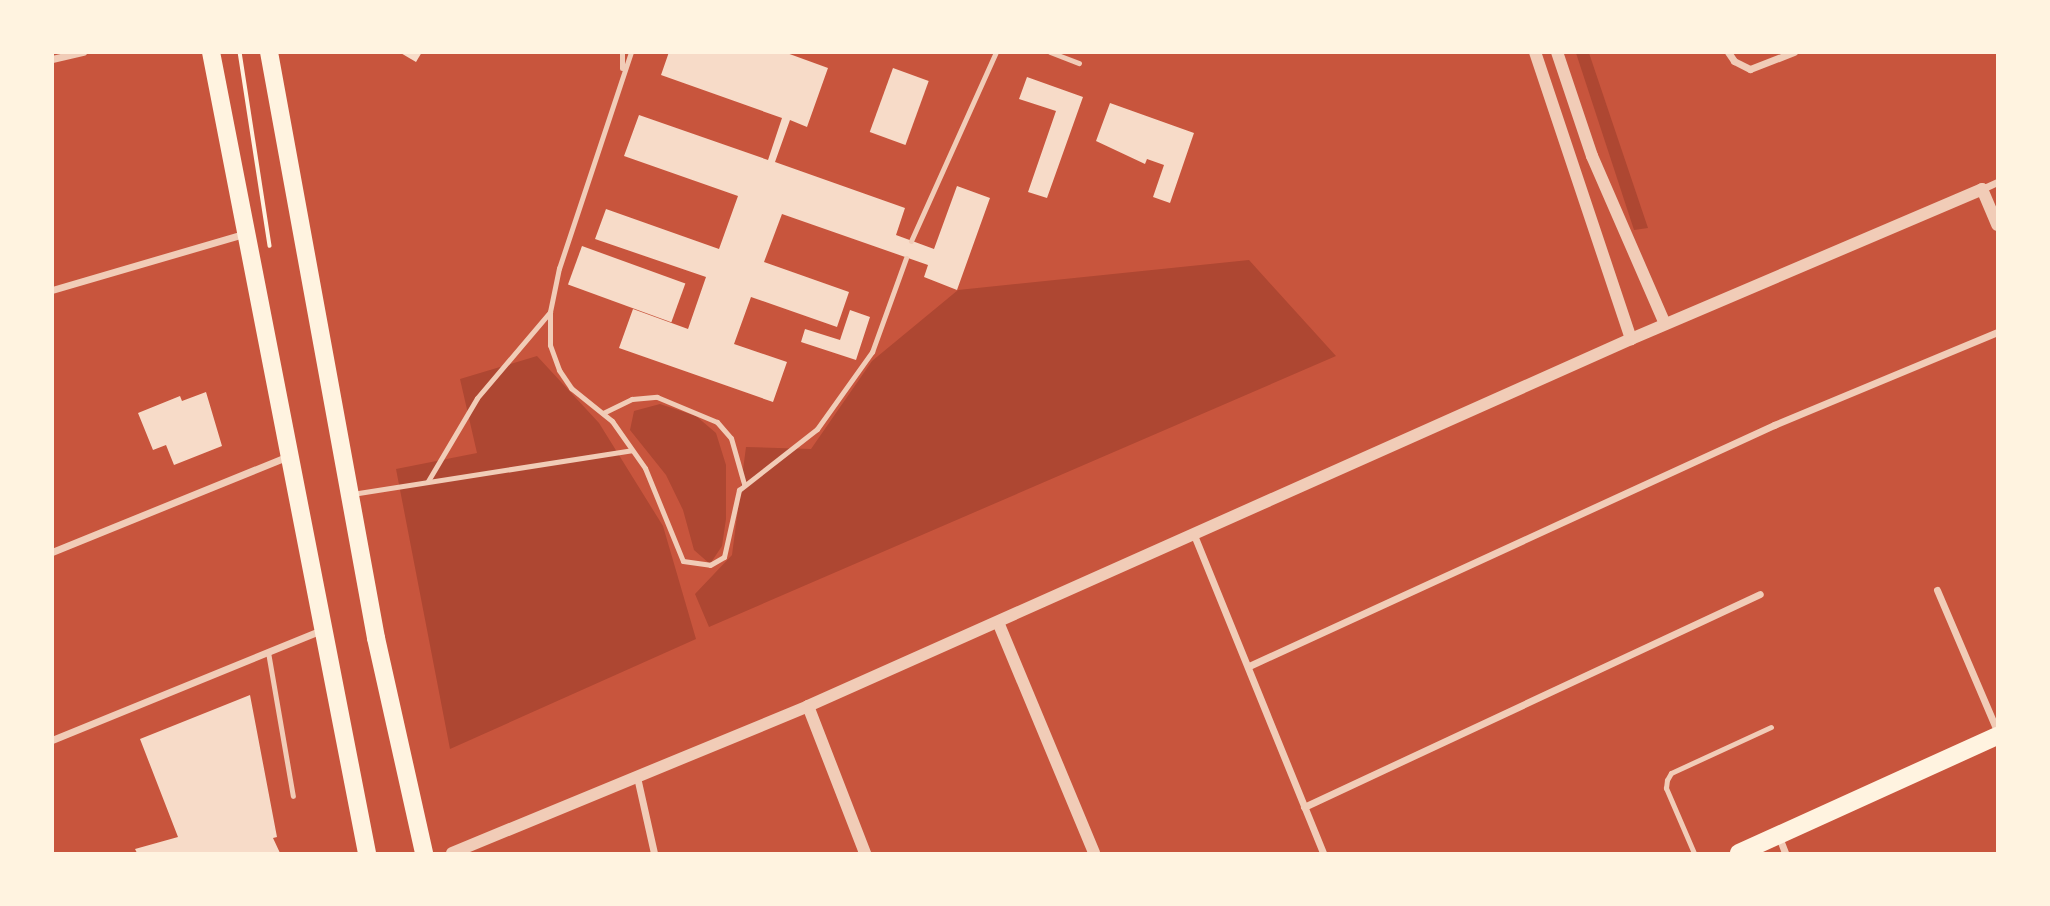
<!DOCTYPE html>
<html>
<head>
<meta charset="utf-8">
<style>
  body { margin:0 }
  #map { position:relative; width:2050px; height:906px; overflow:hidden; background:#c8553d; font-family:"Archivo Narrow",sans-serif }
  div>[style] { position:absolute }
  .green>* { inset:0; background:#ae4732 }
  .building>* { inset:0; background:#f7dbc8; transform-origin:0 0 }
  .path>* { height:3.5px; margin:-1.75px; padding:0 1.75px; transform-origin:1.75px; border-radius:1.75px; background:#fff3e0 }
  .service>* { height:5px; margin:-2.5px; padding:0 2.5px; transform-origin:2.5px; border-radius:2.5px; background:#f1ccb7 }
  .minor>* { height:7px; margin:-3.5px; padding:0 3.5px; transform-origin:3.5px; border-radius:3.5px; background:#f1ccb7 }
  .tertiary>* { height:12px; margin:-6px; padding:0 6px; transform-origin:6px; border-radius:6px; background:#f1ccb7 }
  .primary>* { height:18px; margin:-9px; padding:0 9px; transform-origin:9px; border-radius:9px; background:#fff3e0 }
  .trunk>* { height:18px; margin:-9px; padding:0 9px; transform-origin:9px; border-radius:9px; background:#fff3e0 }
  span { translate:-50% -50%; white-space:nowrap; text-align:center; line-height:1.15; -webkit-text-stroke:5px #fff3e0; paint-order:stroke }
  .frame { position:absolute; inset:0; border:54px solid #fff3e0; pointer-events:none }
</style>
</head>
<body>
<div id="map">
  <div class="green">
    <i style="clip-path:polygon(1576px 53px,1589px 53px,1648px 228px,1634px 230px)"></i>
    <i style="clip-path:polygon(1249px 260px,1336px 356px,709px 627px,695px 594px,732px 555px,746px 447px,811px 449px,872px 361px,958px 290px)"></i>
    <i style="clip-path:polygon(537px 356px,599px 423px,663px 526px,696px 639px,450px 749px,396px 469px,477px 453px,460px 379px)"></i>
    <i style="clip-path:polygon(660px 404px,696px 416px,716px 433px,726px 465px,726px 519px,722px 546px,710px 564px,694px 550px,683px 510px,666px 475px,630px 430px,634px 411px)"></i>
  </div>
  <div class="building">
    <i style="clip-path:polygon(399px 52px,422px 52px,416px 62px)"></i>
    <i style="clip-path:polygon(669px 52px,784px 52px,828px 68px,807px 127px,790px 120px,775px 162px,905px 208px,896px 235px,934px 249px,957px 186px,990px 198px,957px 290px,924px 277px,928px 265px,782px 214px,764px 262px,849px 292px,837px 327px,751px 297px,734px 344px,787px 362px,773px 402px,619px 348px,633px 309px,688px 329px,706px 277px,595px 239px,606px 209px,719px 249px,738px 196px,624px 156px,639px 115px,768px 160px,782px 118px,661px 75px)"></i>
    <i style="left:893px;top:68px;width:38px;height:68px;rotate:20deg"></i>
    <i style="clip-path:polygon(1027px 77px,1083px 97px,1047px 198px,1028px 192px,1056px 111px,1019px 99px)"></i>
    <i style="clip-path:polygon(1110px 103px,1194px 133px,1170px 203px,1153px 197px,1164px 165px,1147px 159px,1145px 164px,1096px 141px)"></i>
    <i style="left:582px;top:246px;width:110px;height:41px;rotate:20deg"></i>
    <i style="clip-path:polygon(850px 310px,870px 317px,856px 360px,801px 342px,805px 329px,840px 340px)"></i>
    <i style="clip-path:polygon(206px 392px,222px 446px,174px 465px,166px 445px,153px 450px,138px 413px,180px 396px,182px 401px)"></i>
    <i style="clip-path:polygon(250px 695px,277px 837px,273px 838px,280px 853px,137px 853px,135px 849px,178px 837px,140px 739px)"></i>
  </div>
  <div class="path">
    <i style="left:240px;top:52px;width:196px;rotate:81.2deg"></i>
  </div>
  <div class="service">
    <i style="left:631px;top:52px;width:228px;rotate:108.4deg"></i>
    <i style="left:559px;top:268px;width:45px;rotate:101.6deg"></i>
    <i style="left:550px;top:312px;width:33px;rotate:90deg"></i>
    <i style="left:550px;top:345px;width:27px;rotate:70deg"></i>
    <i style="left:559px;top:370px;width:22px;rotate:56deg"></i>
    <i style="left:571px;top:388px;width:53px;rotate:38.8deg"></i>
    <i style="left:612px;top:421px;width:57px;rotate:54.9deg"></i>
    <i style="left:645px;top:468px;width:100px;rotate:67.8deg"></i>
    <i style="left:683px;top:561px;width:27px;rotate:8deg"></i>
    <i style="left:710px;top:565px;width:16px;rotate:-30deg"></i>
    <i style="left:724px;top:557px;width:69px;rotate:-77.4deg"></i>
    <i style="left:739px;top:490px;width:99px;rotate:-38deg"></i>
    <i style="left:817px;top:429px;width:95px;rotate:-54.5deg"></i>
    <i style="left:872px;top:352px;width:100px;rotate:-70.1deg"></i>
    <i style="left:1050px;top:52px;width:31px;rotate:21deg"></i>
    <i style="left:622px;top:68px;width:16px;rotate:-90deg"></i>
    <i style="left:911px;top:241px;width:207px;rotate:-65.8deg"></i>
    <i style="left:603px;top:413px;width:32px;rotate:-26deg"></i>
    <i style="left:632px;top:399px;width:25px;rotate:-5deg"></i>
    <i style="left:657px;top:397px;width:65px;rotate:22.6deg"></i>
    <i style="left:717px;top:422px;width:21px;rotate:49deg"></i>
    <i style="left:731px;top:438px;width:48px;rotate:74.2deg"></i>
    <i style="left:428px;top:481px;width:96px;rotate:-59.4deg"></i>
    <i style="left:477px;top:398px;width:113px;rotate:-49.7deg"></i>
    <i style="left:352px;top:494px;width:283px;rotate:-8.9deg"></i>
    <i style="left:268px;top:652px;width:146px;rotate:80.2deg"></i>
    <i style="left:1694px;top:853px;width:71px;rotate:-113.3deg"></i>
    <i style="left:1666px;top:788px;width:8px;rotate:-83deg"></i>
    <i style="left:1667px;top:780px;width:8px;rotate:-60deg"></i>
    <i style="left:1671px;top:773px;width:110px;rotate:-24.7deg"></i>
  </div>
  <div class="minor">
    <i style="left:1728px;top:52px;width:11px;rotate:56deg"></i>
    <i style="left:1734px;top:61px;width:18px;rotate:27deg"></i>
    <i style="left:1750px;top:69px;width:47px;rotate:-21.1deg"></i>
    <i style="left:52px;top:59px;width:32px;rotate:-13deg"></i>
    <i style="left:1982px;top:189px;width:17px;rotate:-25deg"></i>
    <i style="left:52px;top:290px;width:200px;rotate:-16.3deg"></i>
    <i style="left:1194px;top:535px;width:343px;rotate:67.9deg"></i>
    <i style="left:52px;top:552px;width:256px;rotate:-22.1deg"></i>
    <i style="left:1937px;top:590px;width:153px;rotate:66.9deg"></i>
    <i style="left:1249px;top:666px;width:578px;rotate:-24.66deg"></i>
    <i style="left:1774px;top:425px;width:242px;rotate:-22.6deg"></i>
    <i style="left:52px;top:740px;width:294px;rotate:-22.2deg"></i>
    <i style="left:637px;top:777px;width:78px;rotate:77.4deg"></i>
    <i style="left:1304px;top:807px;width:503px;rotate:-25.04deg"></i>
    <i style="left:1779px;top:837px;width:17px;rotate:69deg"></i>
  </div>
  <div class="tertiary">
    <i style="left:1535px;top:52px;width:303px;rotate:71.5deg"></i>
    <i style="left:1557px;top:52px;width:110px;rotate:71.4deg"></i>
    <i style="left:1592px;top:156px;width:183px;rotate:66.5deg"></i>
    <i style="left:998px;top:622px;width:250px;rotate:67.4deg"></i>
    <i style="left:808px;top:706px;width:158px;rotate:68.8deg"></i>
    <i style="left:452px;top:853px;width:385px;rotate:-22.4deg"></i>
    <i style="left:808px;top:706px;width:901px;rotate:-24.03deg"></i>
    <i style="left:1631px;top:339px;width:382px;rotate:-23.1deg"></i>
    <i style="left:1982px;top:189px;width:39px;rotate:67deg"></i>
  </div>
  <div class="primary">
    <i style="left:1739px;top:853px;width:283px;rotate:-24.4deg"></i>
  </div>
  <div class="trunk">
    <i style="left:211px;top:52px;width:816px;rotate:78.98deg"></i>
    <i style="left:269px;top:52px;width:596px;rotate:79.65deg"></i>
    <i style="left:376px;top:638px;width:220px;rotate:77.4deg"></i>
  </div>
  <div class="frame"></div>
</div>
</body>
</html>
